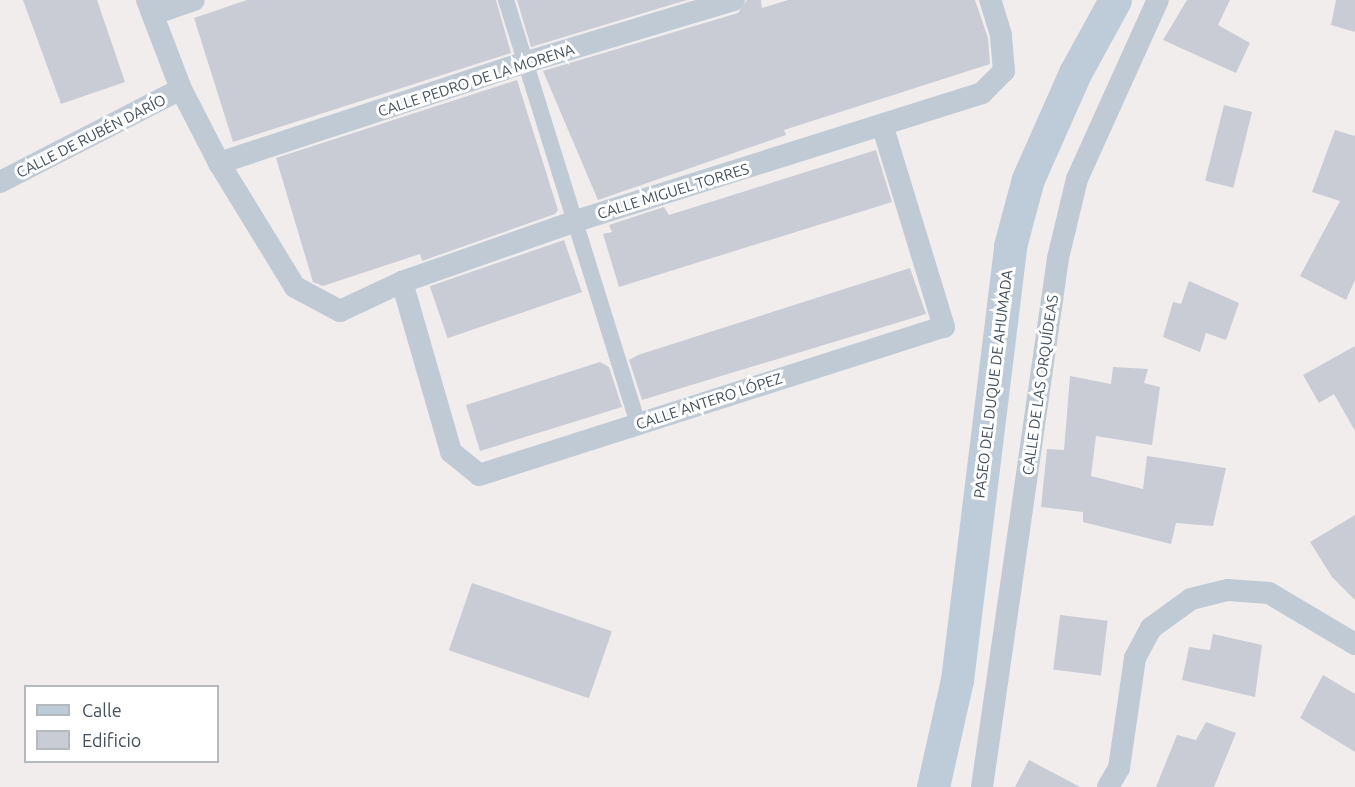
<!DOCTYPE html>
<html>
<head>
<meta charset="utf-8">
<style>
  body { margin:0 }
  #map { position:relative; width:1355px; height:787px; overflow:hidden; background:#f1eded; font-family:Ubuntu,sans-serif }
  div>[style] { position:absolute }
  .building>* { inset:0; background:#c9ccd4; transform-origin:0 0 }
  .pedestrian>* { height:16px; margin:-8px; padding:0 8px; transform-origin:8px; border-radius:8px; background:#bfcad5 }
  .minor>* { height:22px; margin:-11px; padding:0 11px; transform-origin:11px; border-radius:11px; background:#bfcad5 }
  .secondary>* { height:33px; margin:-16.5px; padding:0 16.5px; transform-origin:16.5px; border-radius:16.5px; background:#becbd9 }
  span { translate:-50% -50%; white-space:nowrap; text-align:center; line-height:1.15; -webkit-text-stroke:6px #fff; paint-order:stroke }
  .street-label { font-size:15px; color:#44515d }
  .legend { position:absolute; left:24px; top:685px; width:195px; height:78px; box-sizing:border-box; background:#fff; border:2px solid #b4b9be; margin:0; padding:8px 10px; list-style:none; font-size:18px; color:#44515d }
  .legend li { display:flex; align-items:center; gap:12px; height:30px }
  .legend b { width:30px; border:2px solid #b4b9be }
</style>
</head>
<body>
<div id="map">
  <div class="building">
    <i style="clip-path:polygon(23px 0,97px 0,125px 82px,61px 104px)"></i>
    <i style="clip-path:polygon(247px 0,496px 0,511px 53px,233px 142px,194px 18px)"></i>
    <i style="clip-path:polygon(517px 0,687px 0,531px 47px)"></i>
    <i style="clip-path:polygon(747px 0,761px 0,762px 8px,788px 0,975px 0,988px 38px,990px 64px,784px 130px,786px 135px,598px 200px,543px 71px,738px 13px)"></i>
    <i style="clip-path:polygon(1187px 0,1230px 0,1218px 25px,1250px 43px,1236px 73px,1163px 40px)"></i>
    <i style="clip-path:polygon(1336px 0,1355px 0,1355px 32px,1331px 25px)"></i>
    <i style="clip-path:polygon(517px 80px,558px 210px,555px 214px,422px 261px,420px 254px,323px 286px,313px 282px,276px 158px)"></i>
    <i style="left:1224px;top:105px;width:29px;height:78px;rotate:14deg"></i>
    <i style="clip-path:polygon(1335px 130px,1355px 136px,1355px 280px,1346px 300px,1300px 276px,1340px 201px,1312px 192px)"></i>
    <i style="clip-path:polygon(876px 150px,892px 202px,619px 287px,603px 234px,612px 232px,609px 225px,664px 207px,669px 215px)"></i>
    <i style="left:564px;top:240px;width:55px;height:142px;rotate:71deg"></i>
    <i style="clip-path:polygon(910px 268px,926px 314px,642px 400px,629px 360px,638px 355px)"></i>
    <i style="clip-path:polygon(1189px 281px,1239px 303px,1226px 340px,1206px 333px,1200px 352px,1163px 337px,1173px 302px,1181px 304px)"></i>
    <i style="clip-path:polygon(1355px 346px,1355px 431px,1334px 394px,1319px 403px,1303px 375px)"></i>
    <i style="clip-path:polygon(600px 362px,609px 367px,622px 407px,480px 451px,466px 405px)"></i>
    <i style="clip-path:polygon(1113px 367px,1148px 369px,1144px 383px,1160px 387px,1152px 445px,1096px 436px,1091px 476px,1143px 489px,1147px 456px,1226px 468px,1213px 526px,1176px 523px,1171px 544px,1083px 522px,1083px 512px,1041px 507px,1047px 449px,1064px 450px,1070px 376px,1111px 384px)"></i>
    <i style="clip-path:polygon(1355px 515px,1355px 600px,1332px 577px,1310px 542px)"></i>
    <i style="left:472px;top:583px;width:148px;height:71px;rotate:19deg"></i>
    <i style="left:1060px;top:615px;width:48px;height:55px;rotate:7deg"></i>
    <i style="clip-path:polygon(1213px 634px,1262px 645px,1255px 697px,1182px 680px,1189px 647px,1210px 650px)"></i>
    <i style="clip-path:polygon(1323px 675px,1355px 694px,1355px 752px,1300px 718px)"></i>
    <i style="clip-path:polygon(1206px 722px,1236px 733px,1214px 787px,1156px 787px,1177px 735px,1196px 740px)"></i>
    <i style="clip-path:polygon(1029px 760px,1080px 787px,1015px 787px)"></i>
  </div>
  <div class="pedestrian">
    <i style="left:506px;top:0;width:444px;rotate:72.7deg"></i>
  </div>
  <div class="minor">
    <i style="left:147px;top:0;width:95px;rotate:69.1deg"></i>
    <i style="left:181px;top:89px;width:83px;rotate:62.8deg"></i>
    <i style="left:219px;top:163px;width:145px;rotate:58.5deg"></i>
    <i style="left:295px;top:287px;width:51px;rotate:28.1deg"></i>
    <i style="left:340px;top:311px;width:68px;rotate:-25.1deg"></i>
    <i style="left:402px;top:282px;width:184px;rotate:-19.3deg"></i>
    <i style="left:576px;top:221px;width:426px;rotate:-17.5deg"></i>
    <i style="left:982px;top:93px;width:31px;rotate:-45deg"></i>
    <i style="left:1004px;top:71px;width:36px;rotate:-95deg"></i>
    <i style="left:1001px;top:35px;width:37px;rotate:-107deg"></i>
    <i style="left:153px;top:14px;width:43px;rotate:-18.9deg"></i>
    <i style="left:219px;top:163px;width:324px;rotate:-18.2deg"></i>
    <i style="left:527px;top:62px;width:216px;rotate:-16.7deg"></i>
    <i style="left:0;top:182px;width:203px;rotate:-27.2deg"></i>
    <i style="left:402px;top:282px;width:177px;rotate:73.9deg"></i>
    <i style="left:451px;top:452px;width:36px;rotate:39deg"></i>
    <i style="left:479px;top:475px;width:488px;rotate:-17.7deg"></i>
    <i style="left:944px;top:327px;width:209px;rotate:-107deg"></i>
    <i style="left:982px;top:787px;width:534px;rotate:-81.82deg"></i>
    <i style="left:1058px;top:258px;width:81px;rotate:-76.5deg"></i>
    <i style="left:1077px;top:179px;width:196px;rotate:-65.7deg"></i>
    <i style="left:1108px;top:787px;width:22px;rotate:-60deg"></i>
    <i style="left:1119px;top:768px;width:111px;rotate:-81.7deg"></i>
    <i style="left:1135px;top:658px;width:34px;rotate:-62deg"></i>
    <i style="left:1151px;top:628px;width:49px;rotate:-35.9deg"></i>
    <i style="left:1191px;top:599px;width:38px;rotate:-14deg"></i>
    <i style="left:1228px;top:590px;width:41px;rotate:4.2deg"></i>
    <i style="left:1269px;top:593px;width:100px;rotate:30.7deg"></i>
  </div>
  <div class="secondary">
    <i style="left:933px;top:787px;width:110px;rotate:-77.4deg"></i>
    <i style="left:957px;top:680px;width:437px;rotate:-83deg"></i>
    <i style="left:1010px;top:246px;width:69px;rotate:-75deg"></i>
    <i style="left:1028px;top:179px;width:116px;rotate:-66.1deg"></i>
    <i style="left:1075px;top:73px;width:83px;rotate:-61.3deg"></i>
  </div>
  <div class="street-label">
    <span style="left:476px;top:80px;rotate:-18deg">CALLE PEDRO DE LA MORENA</span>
    <span style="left:91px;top:136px;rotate:-27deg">CALLE DE RUBÉN DARÍO</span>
    <span style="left:673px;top:191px;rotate:-17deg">CALLE MIGUEL TORRES</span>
    <span style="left:993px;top:384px;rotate:-83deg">PASEO DEL DUQUE DE AHUMADA</span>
    <span style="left:1040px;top:385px;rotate:-82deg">CALLE DE LAS ORQUÍDEAS</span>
    <span style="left:709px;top:401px;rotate:-18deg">CALLE ANTERO LÓPEZ</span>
  </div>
  <ul class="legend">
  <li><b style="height:8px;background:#becbd9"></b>Calle</li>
  <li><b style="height:16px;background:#c9ccd4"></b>Edificio</li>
  </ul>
</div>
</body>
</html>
